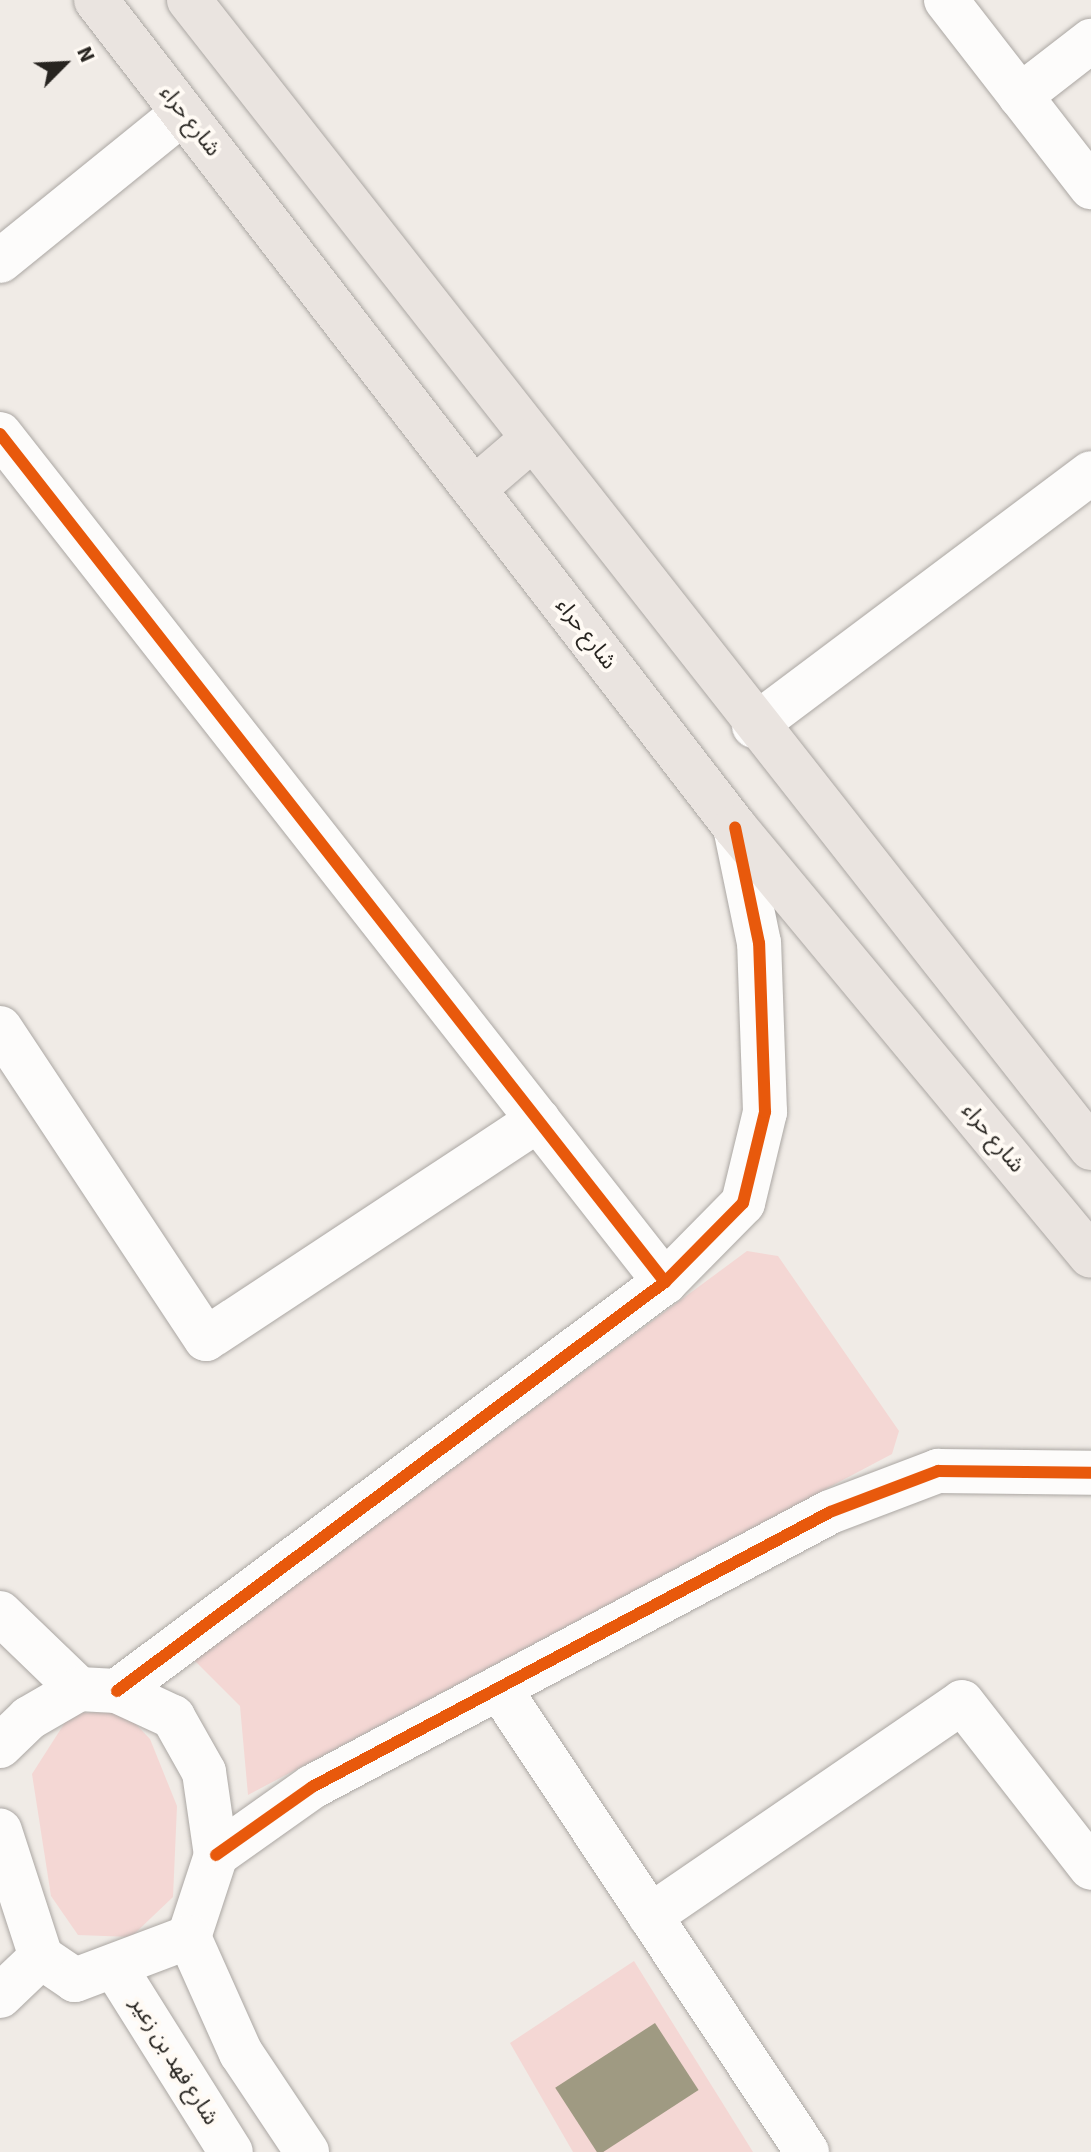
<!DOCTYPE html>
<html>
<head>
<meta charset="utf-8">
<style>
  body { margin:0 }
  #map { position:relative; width:1091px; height:2152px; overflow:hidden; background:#f0ebe6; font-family:"Source Sans 3","Noto Sans Arabic",sans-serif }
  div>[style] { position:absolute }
  .green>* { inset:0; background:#f4d7d4 }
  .building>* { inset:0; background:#9f9a82; transform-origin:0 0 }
  .roads { filter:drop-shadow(0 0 2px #aba7a3) drop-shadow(0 0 2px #aba7a3) }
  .minor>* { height:44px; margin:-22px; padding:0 22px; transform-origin:22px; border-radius:22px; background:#fdfcfb }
  .major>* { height:44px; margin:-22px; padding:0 22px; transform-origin:22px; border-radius:22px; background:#eae4e0 }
  .cycleway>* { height:12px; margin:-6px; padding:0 6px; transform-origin:6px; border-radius:6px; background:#e8590c }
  span { translate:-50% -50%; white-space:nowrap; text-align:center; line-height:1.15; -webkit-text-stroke:8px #fffaf4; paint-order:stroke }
  .street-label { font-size:22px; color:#272420 }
  .north { position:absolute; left:24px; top:24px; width:80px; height:80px; -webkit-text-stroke:6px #fffaf4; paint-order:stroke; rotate:66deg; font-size:22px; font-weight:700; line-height:32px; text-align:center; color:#272420 }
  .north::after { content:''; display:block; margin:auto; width:28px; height:36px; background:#272420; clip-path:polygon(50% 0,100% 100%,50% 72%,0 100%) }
</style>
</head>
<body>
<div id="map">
  <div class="green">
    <i style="clip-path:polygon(747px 1251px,778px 1256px,899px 1431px,892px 1454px,248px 1795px,240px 1706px,194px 1660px)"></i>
    <i style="clip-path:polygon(124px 1712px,150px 1739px,177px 1806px,173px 1897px,131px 1937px,78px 1935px,51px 1896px,32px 1774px,71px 1713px)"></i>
    <i style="clip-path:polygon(634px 1961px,753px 2152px,573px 2152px,510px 2043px)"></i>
  </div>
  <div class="building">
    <i style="left:655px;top:2023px;width:80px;height:119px;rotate:57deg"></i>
  </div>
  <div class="roads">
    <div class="minor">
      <i style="left:946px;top:0;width:237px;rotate:52.2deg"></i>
      <i style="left:1020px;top:96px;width:90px;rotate:-37.8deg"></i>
      <i style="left:0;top:261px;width:235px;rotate:-39deg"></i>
      <i style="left:0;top:434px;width:1078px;rotate:51.9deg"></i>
      <i style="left:754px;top:726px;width:421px;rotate:-36.9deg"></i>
      <i style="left:0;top:1028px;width:373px;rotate:56.5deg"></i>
      <i style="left:206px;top:1339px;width:398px;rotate:-33.4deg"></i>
      <i style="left:0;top:1613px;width:110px;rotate:43.9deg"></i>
      <i style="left:499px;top:1688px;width:557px;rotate:56.42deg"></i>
      <i style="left:117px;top:1691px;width:684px;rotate:-36.74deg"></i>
      <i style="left:665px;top:1282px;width:111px;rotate:-45.4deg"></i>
      <i style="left:743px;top:1203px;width:94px;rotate:-76.4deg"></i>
      <i style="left:765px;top:1112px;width:169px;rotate:-92deg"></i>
      <i style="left:759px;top:943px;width:118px;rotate:-101.7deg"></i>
      <i style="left:0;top:1746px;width:40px;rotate:-44deg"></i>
      <i style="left:29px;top:1718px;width:58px;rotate:-30.1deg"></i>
      <i style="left:79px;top:1689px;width:38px;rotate:3deg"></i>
      <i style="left:117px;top:1691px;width:62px;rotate:24.9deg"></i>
      <i style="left:173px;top:1717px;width:63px;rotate:60.6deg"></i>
      <i style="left:204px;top:1772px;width:84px;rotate:81.8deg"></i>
      <i style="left:216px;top:1855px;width:86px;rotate:108.2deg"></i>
      <i style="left:189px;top:1937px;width:122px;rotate:159.3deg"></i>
      <i style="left:75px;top:1980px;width:41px;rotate:-145.9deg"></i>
      <i style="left:41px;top:1957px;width:133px;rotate:-108deg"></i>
      <i style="left:216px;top:1855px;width:118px;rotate:-35.3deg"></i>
      <i style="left:312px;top:1787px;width:586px;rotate:-27.96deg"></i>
      <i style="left:830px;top:1512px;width:116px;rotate:-20.8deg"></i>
      <i style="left:938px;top:1471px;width:153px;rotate:0.7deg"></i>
      <i style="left:650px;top:1916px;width:378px;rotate:-34.4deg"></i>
      <i style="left:962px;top:1702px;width:210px;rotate:52.1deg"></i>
      <i style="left:189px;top:1937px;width:127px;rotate:65.9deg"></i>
      <i style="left:241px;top:2053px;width:119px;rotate:56.3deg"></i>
      <i style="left:116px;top:1969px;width:216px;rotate:57.9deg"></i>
      <i style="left:0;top:1996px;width:57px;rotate:-43.6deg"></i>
    </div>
    <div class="major">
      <i style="left:96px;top:0;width:1045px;rotate:52.31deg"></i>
      <i style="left:735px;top:827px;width:557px;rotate:50.31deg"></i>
      <i style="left:189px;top:0;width:1460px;rotate:51.84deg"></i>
      <i style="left:474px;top:489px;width:75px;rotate:-40.7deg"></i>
    </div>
  </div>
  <div class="cycleway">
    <i style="left:0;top:434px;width:1078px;rotate:51.9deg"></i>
    <i style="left:117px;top:1691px;width:684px;rotate:-36.74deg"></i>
    <i style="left:665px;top:1282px;width:111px;rotate:-45.4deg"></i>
    <i style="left:743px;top:1203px;width:94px;rotate:-76.4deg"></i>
    <i style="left:765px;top:1112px;width:169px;rotate:-92deg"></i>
    <i style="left:759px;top:943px;width:118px;rotate:-101.7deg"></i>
    <i style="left:216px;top:1855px;width:118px;rotate:-35.3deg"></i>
    <i style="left:312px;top:1787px;width:586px;rotate:-27.96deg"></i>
    <i style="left:830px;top:1512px;width:116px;rotate:-20.8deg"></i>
    <i style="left:938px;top:1471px;width:153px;rotate:0.7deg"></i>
  </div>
  <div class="street-label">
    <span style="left:190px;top:121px;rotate:52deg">شارع حراء</span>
    <span style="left:586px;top:634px;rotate:52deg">شارع حراء</span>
    <span style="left:993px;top:1138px;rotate:50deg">شارع حراء</span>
    <span style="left:174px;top:2061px;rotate:58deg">شارع فهد بن زعير</span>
  </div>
  <div class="north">N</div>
</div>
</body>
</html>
